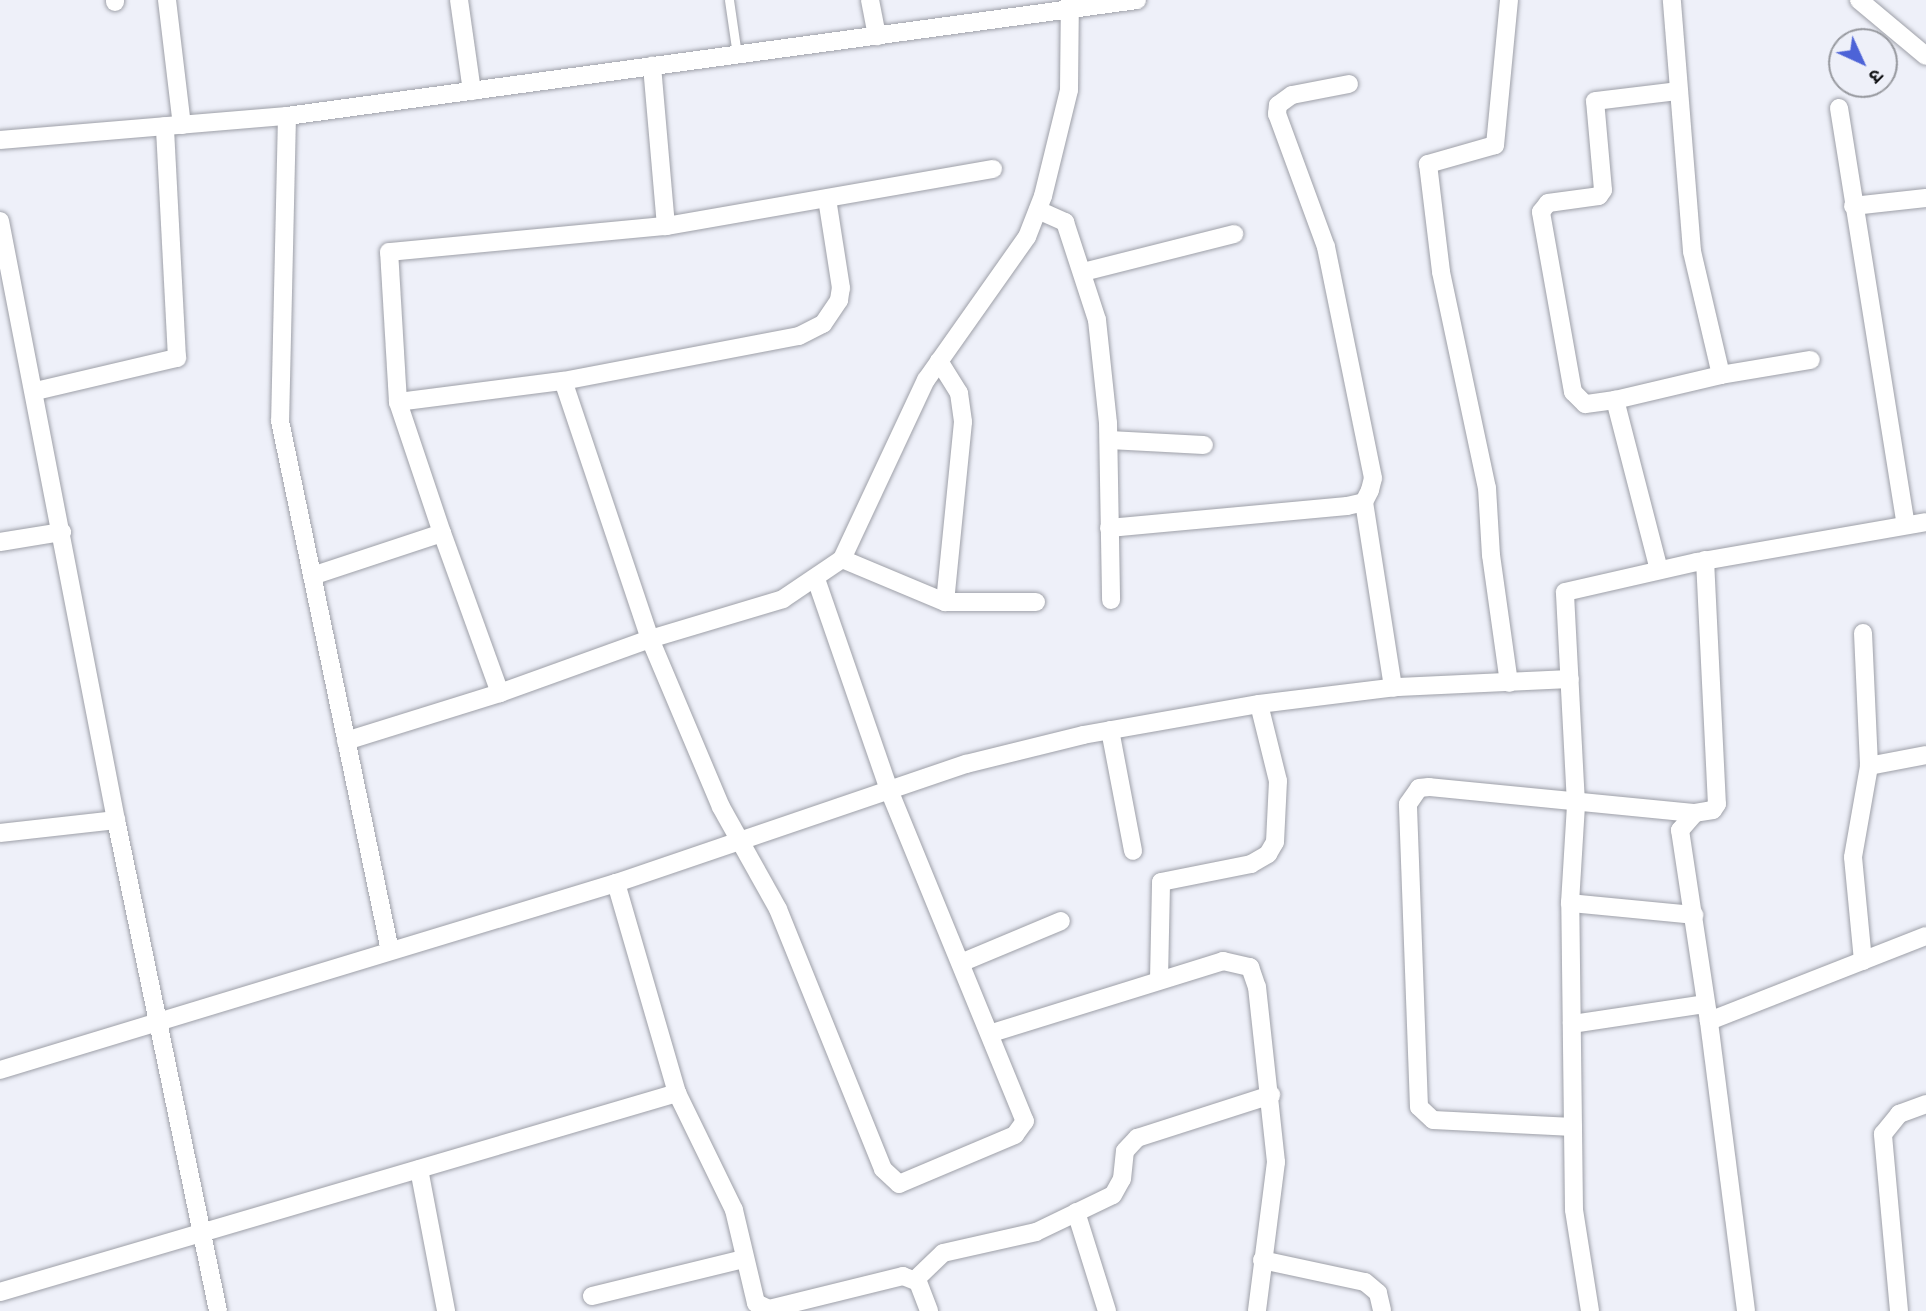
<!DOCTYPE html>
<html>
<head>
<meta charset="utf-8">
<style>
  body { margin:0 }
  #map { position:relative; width:1926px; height:1311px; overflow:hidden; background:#eef0f9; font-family:Merriweather,"Noto Sans Devanagari",serif }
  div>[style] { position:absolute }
  .roads { filter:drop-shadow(0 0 2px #9ea0a8) drop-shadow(0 0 2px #9ea0a8) }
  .lane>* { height:9px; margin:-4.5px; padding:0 4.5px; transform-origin:4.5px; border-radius:4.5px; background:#fff }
  .street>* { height:18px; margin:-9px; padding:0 9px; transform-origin:9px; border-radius:9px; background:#fff }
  span { translate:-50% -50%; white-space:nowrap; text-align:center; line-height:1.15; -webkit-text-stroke:5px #eef0f9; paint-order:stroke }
  .north { position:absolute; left:1828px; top:28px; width:70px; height:70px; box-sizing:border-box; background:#eef0f9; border:2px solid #97999f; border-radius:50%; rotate:135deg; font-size:19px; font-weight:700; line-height:28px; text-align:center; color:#151619 }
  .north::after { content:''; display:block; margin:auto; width:24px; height:32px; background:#4d63d7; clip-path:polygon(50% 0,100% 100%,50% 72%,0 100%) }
</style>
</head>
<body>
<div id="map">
  <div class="roads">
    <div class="lane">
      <i style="left:729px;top:0;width:56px;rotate:81.7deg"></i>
    </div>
    <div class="street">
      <i style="left:115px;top:0;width:2px;rotate:90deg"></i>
      <i style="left:167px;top:0;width:126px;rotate:83.2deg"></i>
      <i style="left:459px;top:0;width:92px;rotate:81.9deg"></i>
      <i style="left:870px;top:0;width:37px;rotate:79deg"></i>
      <i style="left:1509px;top:0;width:146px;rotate:95.5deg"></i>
      <i style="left:1495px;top:145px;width:70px;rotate:164.2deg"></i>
      <i style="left:1428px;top:164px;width:109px;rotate:83.1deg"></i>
      <i style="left:1441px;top:272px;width:221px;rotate:78deg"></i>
      <i style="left:1487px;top:488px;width:67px;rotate:86.6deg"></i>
      <i style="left:1491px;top:555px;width:129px;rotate:82deg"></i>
      <i style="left:1859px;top:0;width:87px;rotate:39.9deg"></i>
      <i style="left:1839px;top:108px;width:422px;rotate:80.9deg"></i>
      <i style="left:287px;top:116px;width:305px;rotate:91.3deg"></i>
      <i style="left:280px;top:421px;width:541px;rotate:78.27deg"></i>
      <i style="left:0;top:140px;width:288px;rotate:-4.8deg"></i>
      <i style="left:287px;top:116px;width:858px;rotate:-7.77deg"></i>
      <i style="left:1853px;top:206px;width:73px;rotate:-6.3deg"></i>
      <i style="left:1038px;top:210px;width:30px;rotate:24deg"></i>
      <i style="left:1065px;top:222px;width:103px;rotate:71.9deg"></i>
      <i style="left:1097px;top:320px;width:104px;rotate:83.9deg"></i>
      <i style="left:1108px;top:423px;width:177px;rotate:89deg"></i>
      <i style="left:0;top:221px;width:610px;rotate:79.04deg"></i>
      <i style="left:116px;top:820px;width:501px;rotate:78.26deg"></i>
      <i style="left:666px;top:226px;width:332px;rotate:-9.9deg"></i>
      <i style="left:1083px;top:272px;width:156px;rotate:-14.1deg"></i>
      <i style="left:939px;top:361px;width:38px;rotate:58deg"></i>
      <i style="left:959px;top:393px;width:29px;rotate:82deg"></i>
      <i style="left:963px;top:422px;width:181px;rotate:95.7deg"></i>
      <i style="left:1721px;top:375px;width:91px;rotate:-9.5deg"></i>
      <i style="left:36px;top:391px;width:145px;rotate:-13.2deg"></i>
      <i style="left:177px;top:358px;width:232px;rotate:-93deg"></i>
      <i style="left:1615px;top:400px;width:30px;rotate:172deg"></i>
      <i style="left:1585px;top:404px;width:17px;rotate:-135deg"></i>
      <i style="left:1573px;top:392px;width:183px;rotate:-100.1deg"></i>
      <i style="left:1541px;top:212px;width:11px;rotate:-52deg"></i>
      <i style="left:1548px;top:203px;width:51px;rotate:-7.8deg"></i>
      <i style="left:1599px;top:196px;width:7px;rotate:-56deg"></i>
      <i style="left:1603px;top:190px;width:89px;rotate:-95.1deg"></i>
      <i style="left:1595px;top:101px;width:84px;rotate:-6.9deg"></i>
      <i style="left:398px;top:402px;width:166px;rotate:-7.3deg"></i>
      <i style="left:563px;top:381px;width:240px;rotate:-10.8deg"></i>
      <i style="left:799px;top:336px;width:27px;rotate:-27deg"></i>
      <i style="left:823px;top:324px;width:29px;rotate:-56deg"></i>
      <i style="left:839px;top:300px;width:12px;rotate:-81deg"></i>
      <i style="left:841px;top:288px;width:90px;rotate:-98.9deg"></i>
      <i style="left:1109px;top:440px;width:95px;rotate:3deg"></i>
      <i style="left:1364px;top:502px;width:188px;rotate:81.1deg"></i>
      <i style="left:1109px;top:528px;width:239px;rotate:-5.3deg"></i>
      <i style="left:1347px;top:506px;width:17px;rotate:-13deg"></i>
      <i style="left:1364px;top:502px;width:13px;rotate:-63deg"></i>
      <i style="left:1370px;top:490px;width:12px;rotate:-76deg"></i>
      <i style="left:1373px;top:478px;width:236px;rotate:-101.5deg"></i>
      <i style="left:1326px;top:247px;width:142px;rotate:-110.2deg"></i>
      <i style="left:1277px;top:114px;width:9px;rotate:-84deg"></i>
      <i style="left:1278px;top:105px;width:17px;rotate:-36deg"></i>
      <i style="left:1292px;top:95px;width:58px;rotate:-10.9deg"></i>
      <i style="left:0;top:542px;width:63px;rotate:-9.2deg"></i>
      <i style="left:842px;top:559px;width:112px;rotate:22.7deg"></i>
      <i style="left:945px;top:602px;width:91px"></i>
      <i style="left:1705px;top:560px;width:244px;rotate:87.2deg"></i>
      <i style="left:1717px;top:804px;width:7px;rotate:124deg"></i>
      <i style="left:1713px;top:810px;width:18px;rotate:171deg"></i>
      <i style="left:1695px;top:813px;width:23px;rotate:131deg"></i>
      <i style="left:1680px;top:830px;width:193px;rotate:81.4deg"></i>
      <i style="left:1659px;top:570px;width:176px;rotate:-104.5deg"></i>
      <i style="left:1615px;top:400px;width:109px;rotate:-13.3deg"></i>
      <i style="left:1721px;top:375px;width:127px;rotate:-103.2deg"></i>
      <i style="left:1692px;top:251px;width:252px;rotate:-94.6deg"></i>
      <i style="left:312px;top:576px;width:137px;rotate:-18.3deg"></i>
      <i style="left:442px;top:533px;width:138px;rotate:-108.6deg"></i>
      <i style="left:398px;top:402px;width:150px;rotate:-93.4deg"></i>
      <i style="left:389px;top:252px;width:278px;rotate:-5.4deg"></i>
      <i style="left:666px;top:226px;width:161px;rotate:-95deg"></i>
      <i style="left:816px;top:579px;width:223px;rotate:70.9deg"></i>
      <i style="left:889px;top:790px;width:358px;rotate:67.7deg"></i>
      <i style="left:1025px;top:1121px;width:17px;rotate:126deg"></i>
      <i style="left:1015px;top:1135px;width:126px;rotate:157.1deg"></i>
      <i style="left:899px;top:1184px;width:22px;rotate:-137deg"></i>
      <i style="left:883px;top:1169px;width:280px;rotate:-112deg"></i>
      <i style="left:778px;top:909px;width:117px;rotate:-119.2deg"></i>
      <i style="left:721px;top:807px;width:182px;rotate:-112.9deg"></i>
      <i style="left:650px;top:639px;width:139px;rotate:-16.7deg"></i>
      <i style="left:783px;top:599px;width:71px;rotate:-34.1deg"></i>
      <i style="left:842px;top:559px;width:198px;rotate:-64.9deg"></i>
      <i style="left:926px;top:380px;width:175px;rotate:-54.8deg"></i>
      <i style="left:1027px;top:237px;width:44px;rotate:-68.7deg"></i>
      <i style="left:1043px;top:196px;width:109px;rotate:-76.2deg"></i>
      <i style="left:1069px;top:90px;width:90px;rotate:-89.4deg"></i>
      <i style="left:1863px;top:633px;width:133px;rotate:87.4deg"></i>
      <i style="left:500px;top:693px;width:159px;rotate:-19.8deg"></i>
      <i style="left:650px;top:639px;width:272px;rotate:-108.6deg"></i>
      <i style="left:1110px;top:730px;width:123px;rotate:79.2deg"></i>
      <i style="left:346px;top:741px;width:161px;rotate:-17.3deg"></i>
      <i style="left:500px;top:693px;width:170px;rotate:-109.9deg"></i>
      <i style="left:0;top:833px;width:117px;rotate:-6.4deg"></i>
      <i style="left:616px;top:883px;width:219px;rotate:73.8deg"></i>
      <i style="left:677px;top:1093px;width:130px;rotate:64deg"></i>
      <i style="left:734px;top:1210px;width:96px;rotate:76.7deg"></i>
      <i style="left:756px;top:1303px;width:14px;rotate:25deg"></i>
      <i style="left:769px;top:1309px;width:138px;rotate:-13.8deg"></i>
      <i style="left:903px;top:1276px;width:16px;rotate:22deg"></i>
      <i style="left:918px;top:1282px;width:31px;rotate:69deg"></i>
      <i style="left:1570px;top:903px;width:125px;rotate:5.5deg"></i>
      <i style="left:1863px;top:961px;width:104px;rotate:-95.5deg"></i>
      <i style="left:1853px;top:857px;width:92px;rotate:-80deg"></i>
      <i style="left:1869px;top:766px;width:58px;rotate:-10.9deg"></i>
      <i style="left:963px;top:962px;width:106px;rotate:-22.7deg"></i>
      <i style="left:1159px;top:980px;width:98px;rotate:-88.8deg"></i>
      <i style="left:1161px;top:882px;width:92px;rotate:-11.3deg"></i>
      <i style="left:1251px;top:864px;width:20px;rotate:-30deg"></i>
      <i style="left:1268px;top:854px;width:14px;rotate:-60deg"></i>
      <i style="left:1275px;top:842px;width:61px;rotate:-87.2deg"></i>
      <i style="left:1278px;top:781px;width:79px;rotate:-103.9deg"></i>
      <i style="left:1572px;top:1024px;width:135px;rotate:-8.5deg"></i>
      <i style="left:992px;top:1033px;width:242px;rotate:-17.3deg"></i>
      <i style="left:1223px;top:961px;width:28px;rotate:13deg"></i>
      <i style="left:1250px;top:967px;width:21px;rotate:71deg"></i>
      <i style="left:1257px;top:987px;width:176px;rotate:83.8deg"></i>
      <i style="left:1276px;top:1162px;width:150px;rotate:97.3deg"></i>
      <i style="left:0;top:1070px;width:644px;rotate:-16.89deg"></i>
      <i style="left:616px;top:883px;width:370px;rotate:-18.8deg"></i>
      <i style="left:966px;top:764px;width:121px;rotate:-13.9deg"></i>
      <i style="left:1083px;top:735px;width:179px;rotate:-10deg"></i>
      <i style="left:1259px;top:704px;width:140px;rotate:-7deg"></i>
      <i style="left:1398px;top:687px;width:172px;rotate:-2.7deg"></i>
      <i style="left:1573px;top:1127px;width:140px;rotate:-177.1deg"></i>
      <i style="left:1433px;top:1120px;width:19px;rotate:-137deg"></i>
      <i style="left:1419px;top:1107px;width:303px;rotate:-92.1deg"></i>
      <i style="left:1408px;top:804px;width:19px;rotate:-55deg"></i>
      <i style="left:1419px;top:788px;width:10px;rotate:-6deg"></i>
      <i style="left:1429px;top:787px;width:267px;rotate:5.6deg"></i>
      <i style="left:419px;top:1169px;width:145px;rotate:79.2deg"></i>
      <i style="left:1076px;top:1212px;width:104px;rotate:72.6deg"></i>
      <i style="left:1262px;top:1260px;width:105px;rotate:12.1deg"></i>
      <i style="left:1365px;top:1282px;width:17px;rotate:40deg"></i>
      <i style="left:1378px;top:1293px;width:18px;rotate:77deg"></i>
      <i style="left:915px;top:1280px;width:39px;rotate:-44deg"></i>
      <i style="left:943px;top:1253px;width:95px;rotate:-12.7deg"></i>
      <i style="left:1036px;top:1232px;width:85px;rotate:-25.7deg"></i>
      <i style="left:1113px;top:1195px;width:18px;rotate:-61deg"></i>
      <i style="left:1122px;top:1179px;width:28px;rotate:-84deg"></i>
      <i style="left:1125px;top:1151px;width:18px;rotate:-47deg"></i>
      <i style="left:1137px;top:1138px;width:141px;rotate:-17.8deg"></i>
      <i style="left:0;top:1292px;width:706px;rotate:-16.38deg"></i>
      <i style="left:592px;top:1296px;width:156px;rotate:-13.7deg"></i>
      <i style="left:1590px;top:1311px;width:102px;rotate:-99deg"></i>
      <i style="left:1574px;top:1210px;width:307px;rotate:-90.7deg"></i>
      <i style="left:1570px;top:903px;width:99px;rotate:-86.5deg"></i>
      <i style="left:1576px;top:804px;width:212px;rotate:-93deg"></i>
      <i style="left:1565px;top:592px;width:135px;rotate:-12.8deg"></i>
      <i style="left:1697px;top:562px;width:232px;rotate:-9.9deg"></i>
      <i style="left:1746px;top:1311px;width:292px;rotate:-97.3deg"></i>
      <i style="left:1709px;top:1021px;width:233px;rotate:-21.4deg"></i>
      <i style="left:1899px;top:1311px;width:178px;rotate:-95.2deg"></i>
      <i style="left:1883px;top:1134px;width:26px;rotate:-51deg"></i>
      <i style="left:1899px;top:1114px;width:29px;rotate:-20deg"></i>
    </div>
  </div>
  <div class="north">उ</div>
</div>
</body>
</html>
